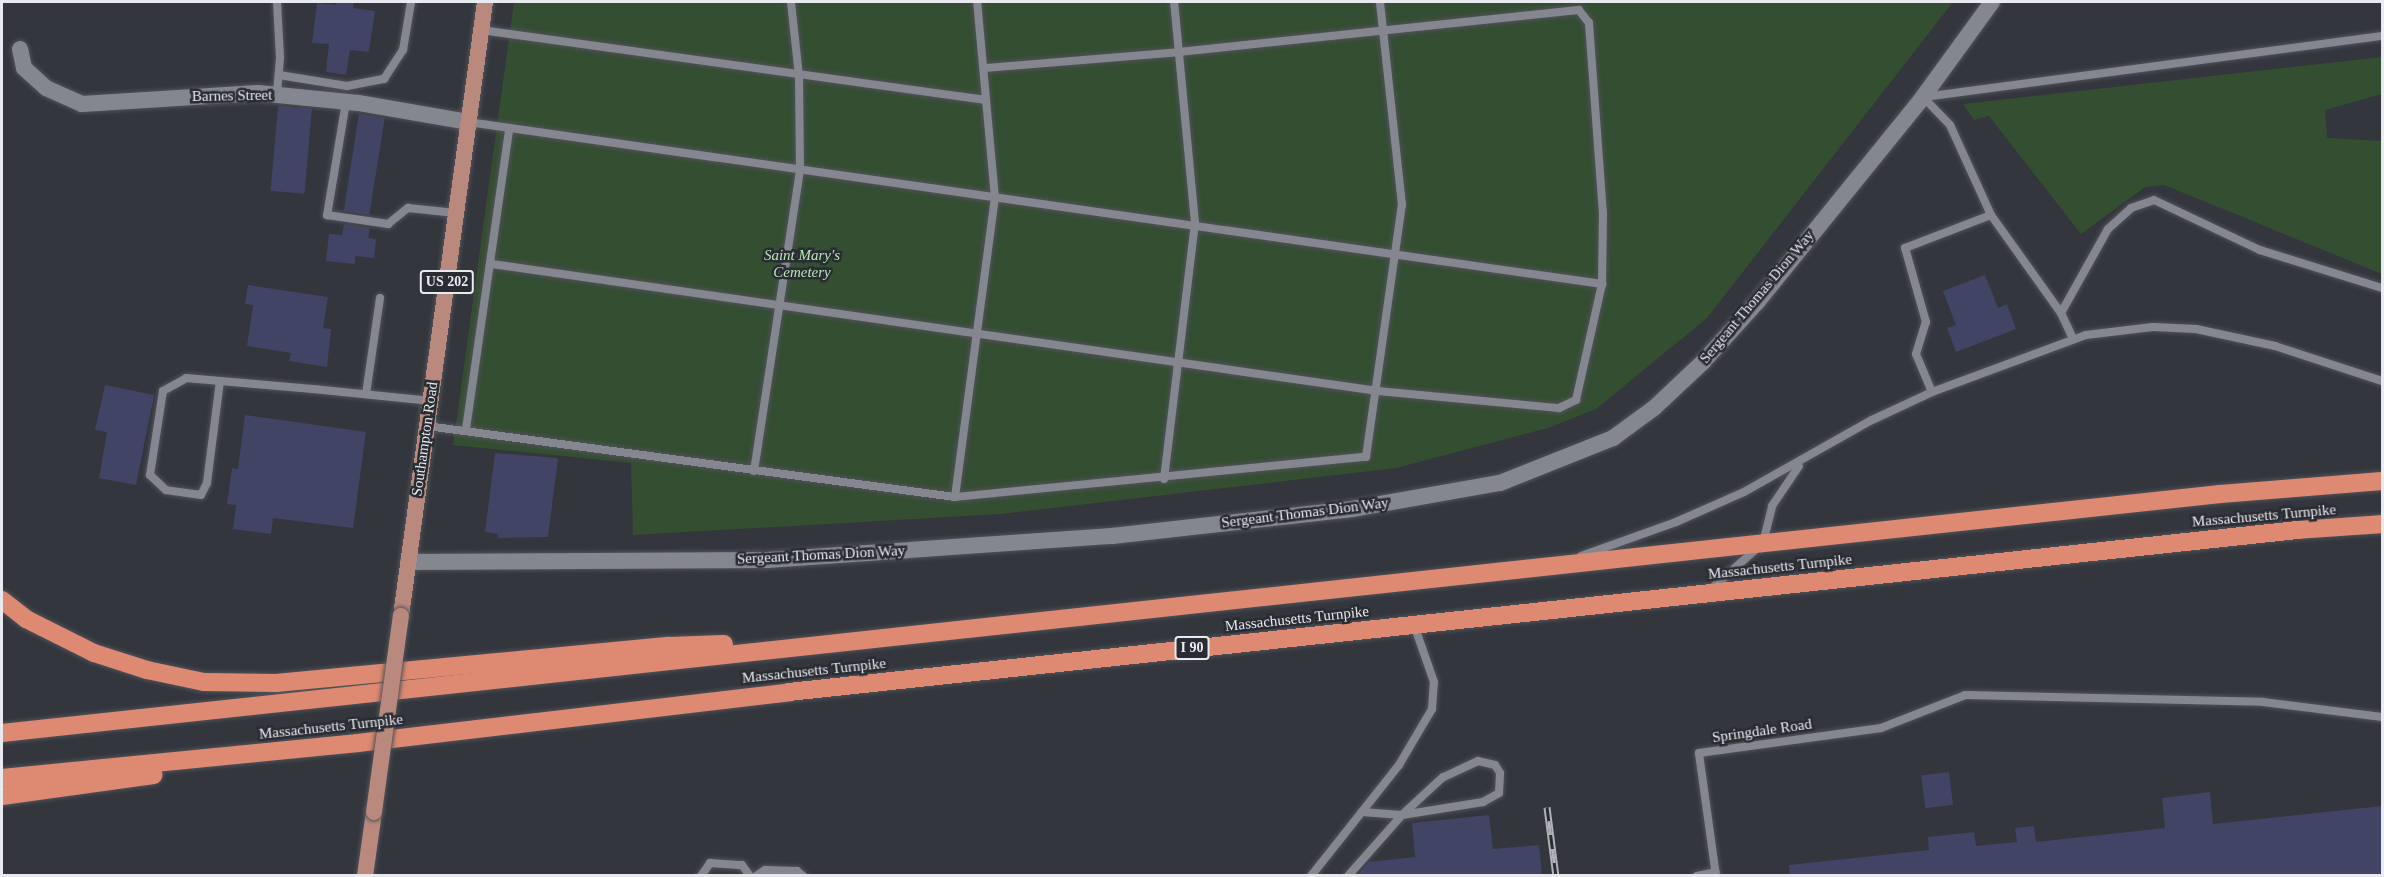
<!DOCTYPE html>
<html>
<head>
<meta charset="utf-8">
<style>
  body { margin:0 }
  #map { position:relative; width:2384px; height:877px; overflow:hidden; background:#33363d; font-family:"Times New Roman",serif }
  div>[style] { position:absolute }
  .green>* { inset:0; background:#344e32 }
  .building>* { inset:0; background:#424466; transform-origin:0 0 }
  .roads { filter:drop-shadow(0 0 2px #515259) drop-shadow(0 0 2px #515259) }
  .service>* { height:8px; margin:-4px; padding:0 4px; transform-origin:4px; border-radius:4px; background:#858790 }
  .minor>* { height:16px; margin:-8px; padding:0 8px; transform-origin:8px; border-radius:8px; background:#858790 }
  .primary>* { height:16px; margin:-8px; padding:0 8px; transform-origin:8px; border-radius:8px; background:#ba897e }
  .motorway>* { height:18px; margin:-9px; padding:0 9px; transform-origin:9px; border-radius:9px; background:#de8a72 }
  .rail>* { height:7px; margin-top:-3.5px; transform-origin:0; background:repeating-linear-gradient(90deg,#292c32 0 14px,#b0b2b8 0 28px); box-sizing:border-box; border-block:2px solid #b0b2b8 }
  .bridges { filter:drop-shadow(0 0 2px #515259) drop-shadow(0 0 2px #515259) }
  .primary-bridge>* { height:16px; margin:-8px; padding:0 8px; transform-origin:8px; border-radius:8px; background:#ba897e }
  span { translate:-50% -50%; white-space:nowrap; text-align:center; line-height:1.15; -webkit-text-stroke:5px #292c32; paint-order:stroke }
  .shield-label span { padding:2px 4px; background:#292c32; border:2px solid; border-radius:4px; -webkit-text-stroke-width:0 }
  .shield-label { font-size:14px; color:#e9eaef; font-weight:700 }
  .street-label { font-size:15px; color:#e9eaef }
  .park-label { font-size:15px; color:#b8e7b3; font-style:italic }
  .frame { position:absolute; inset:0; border:3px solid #e9eaef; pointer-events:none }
</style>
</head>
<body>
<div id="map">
  <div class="green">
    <i style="clip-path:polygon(514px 2px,1953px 2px,1707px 318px,1596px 409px,1548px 428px,1396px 468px,1001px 514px,633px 535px,631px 463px,453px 445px)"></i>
    <i style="clip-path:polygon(2382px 57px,2382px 94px,2325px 110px,2327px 138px,2382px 141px,2382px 274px,2164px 185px,2145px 187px,2081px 234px,1989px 116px,1974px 120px,1963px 104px)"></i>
  </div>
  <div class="building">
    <i style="clip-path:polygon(336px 2px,354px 2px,353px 8px,375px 11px,369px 52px,350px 50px,346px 75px,326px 72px,329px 44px,312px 43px,317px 3px,336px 5px)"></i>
    <i style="left:278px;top:106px;width:34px;height:85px;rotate:5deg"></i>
    <i style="left:359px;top:114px;width:26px;height:98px;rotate:9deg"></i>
    <i style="clip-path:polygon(344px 224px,370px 228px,368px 238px,376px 239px,374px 258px,355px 256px,355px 264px,326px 261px,329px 234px,342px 235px)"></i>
    <i style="clip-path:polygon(1985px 275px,1998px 308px,2007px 304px,2016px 329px,1956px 352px,1947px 328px,1956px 325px,1943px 291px)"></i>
    <i style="clip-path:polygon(248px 285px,328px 297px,323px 328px,331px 329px,327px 367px,289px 361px,291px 353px,247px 346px,253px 305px,245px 304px)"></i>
    <i style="clip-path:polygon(105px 385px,154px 395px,136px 485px,99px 478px,107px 432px,95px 430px)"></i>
    <i style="clip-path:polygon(245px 415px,366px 432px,353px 528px,273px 518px,271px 534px,233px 529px,236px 505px,227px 504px,232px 468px,238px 469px)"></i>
    <i style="clip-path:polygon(495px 453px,558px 458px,548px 537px,498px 538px,498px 534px,485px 532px)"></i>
    <i style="left:1949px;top:772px;width:33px;height:28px;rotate:83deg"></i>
    <i style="clip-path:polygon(2210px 792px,2213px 824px,2382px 806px,2382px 876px,1790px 876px,1789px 865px,1929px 850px,1928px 837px,1974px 832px,1976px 846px,2017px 842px,2015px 828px,2034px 826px,2036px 842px,2165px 828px,2162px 798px)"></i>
    <i style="clip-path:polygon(1489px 815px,1493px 849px,1539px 845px,1542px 876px,1357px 876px,1369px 862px,1415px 857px,1412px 823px)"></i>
  </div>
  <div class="roads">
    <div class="service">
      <i style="left:277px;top:2px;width:56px;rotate:86.9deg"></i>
      <i style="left:280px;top:58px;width:37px;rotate:95deg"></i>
      <i style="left:481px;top:30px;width:510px;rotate:7.89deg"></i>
      <i style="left:279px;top:75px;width:69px;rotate:9.2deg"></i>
      <i style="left:347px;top:86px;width:38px;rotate:-11deg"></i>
      <i style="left:384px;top:79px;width:35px;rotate:-57deg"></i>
      <i style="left:403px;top:50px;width:49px;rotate:-80.5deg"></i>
      <i style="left:1923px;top:97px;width:39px;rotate:46deg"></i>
      <i style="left:1950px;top:125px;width:99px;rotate:65.5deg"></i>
      <i style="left:1991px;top:215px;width:120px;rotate:54.5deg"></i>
      <i style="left:2061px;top:313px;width:29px;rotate:65deg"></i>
      <i style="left:1924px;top:97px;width:462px;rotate:-7.6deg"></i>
      <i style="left:346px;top:102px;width:115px;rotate:99.5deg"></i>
      <i style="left:327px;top:215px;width:62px;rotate:8.4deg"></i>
      <i style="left:388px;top:224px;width:26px;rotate:-39deg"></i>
      <i style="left:408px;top:208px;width:48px;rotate:5.9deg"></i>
      <i style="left:468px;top:122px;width:1146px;rotate:8.13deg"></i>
      <i style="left:492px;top:264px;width:895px;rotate:8.16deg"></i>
      <i style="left:1378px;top:391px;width:182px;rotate:5.4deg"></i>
      <i style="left:1559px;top:408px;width:19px;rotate:-25deg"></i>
      <i style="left:1576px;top:400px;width:119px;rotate:-77.4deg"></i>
      <i style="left:1602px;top:284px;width:70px;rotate:-89.2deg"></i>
      <i style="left:1603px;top:214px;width:192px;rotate:-94.2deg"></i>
      <i style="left:1589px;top:23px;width:16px;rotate:-128deg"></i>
      <i style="left:1579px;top:10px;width:401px;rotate:174deg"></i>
      <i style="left:1180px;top:52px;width:196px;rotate:175.3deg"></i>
      <i style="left:2061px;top:313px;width:96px;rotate:-60.8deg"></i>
      <i style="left:2108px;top:229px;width:31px;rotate:-42deg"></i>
      <i style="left:2131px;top:208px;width:24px;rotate:-19deg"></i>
      <i style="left:2154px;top:200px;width:117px;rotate:25.3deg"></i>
      <i style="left:2260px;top:250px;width:128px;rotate:17.3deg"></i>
      <i style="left:220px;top:381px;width:103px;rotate:97.3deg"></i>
      <i style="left:207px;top:483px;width:13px;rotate:117deg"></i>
      <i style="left:201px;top:495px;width:35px;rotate:-172deg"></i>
      <i style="left:166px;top:490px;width:22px;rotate:-137deg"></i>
      <i style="left:150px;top:475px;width:85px;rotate:-81.2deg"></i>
      <i style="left:163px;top:391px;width:26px;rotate:-29deg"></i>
      <i style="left:186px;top:378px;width:127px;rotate:5deg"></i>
      <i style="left:313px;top:389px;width:119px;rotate:5.8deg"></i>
      <i style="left:1932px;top:392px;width:41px;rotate:-112.8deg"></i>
      <i style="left:1916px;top:354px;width:34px;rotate:-73deg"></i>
      <i style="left:1926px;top:322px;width:77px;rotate:-105.8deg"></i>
      <i style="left:1905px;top:248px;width:92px;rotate:-21deg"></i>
      <i style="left:366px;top:394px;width:97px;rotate:-81.7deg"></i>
      <i style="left:427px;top:426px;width:533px;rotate:7.66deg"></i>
      <i style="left:955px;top:497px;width:413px;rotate:-5.6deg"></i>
      <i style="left:1366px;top:457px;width:255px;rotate:-81.9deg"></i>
      <i style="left:1402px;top:205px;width:204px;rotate:-96.2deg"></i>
      <i style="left:466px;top:429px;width:302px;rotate:-81.8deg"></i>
      <i style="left:754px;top:471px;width:304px;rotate:-81.3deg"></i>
      <i style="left:800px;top:171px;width:95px;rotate:-90.6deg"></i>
      <i style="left:799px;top:76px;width:74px;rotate:-96.2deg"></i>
      <i style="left:1164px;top:479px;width:258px;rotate:-83.1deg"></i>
      <i style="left:1195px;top:223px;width:222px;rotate:-95.4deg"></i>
      <i style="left:955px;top:497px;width:302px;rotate:-82.4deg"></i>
      <i style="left:995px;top:198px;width:197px;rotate:-95.2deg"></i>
      <i style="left:1581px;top:556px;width:101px;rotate:-19.7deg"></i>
      <i style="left:1676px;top:522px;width:74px;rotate:-23.8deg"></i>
      <i style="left:1744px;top:492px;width:147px;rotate:-29.4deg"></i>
      <i style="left:1872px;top:420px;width:66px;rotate:-25deg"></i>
      <i style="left:1932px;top:392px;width:164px;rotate:-20.3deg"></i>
      <i style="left:2086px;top:335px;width:67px;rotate:-6.8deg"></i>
      <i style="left:2153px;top:327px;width:43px;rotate:2.7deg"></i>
      <i style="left:2196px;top:329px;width:81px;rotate:12.1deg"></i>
      <i style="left:2275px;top:346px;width:113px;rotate:18.1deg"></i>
      <i style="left:1712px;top:588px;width:68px;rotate:-41.4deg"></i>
      <i style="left:1763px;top:543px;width:38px;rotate:-76deg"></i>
      <i style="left:1772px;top:506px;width:48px;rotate:-56deg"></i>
      <i style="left:701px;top:876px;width:16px;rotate:-55deg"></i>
      <i style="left:710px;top:863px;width:32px;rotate:4deg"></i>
      <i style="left:742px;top:865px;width:14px;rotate:54deg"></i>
      <i style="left:756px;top:876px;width:11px;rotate:-34deg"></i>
      <i style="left:765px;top:870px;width:32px;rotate:2deg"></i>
      <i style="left:797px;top:871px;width:8px;rotate:40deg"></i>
      <i style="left:1311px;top:876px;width:142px;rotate:-51.6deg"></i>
      <i style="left:1399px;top:765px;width:65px;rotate:-59.5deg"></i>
      <i style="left:1432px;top:709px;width:27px;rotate:-86deg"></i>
      <i style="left:1434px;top:682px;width:60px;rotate:-109.3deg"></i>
      <i style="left:1348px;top:876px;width:81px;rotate:-48.5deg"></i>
      <i style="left:1402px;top:815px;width:82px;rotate:-9.1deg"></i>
      <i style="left:1483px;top:802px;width:18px;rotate:-29deg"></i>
      <i style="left:1499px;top:793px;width:20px;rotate:-87deg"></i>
      <i style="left:1500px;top:773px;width:9px;rotate:-122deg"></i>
      <i style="left:1495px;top:765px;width:17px;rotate:-167deg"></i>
      <i style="left:1478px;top:761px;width:38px;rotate:155deg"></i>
      <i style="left:1443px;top:777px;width:56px;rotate:137.2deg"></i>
      <i style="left:1402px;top:815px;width:40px;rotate:-175.7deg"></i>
      <i style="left:1697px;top:876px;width:19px;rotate:-12deg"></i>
      <i style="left:1716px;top:876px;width:124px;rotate:-97.9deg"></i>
      <i style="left:1699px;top:753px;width:184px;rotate:-7.8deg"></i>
      <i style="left:1881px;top:728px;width:90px;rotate:-21.4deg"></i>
      <i style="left:1965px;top:695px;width:298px;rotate:1.3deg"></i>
      <i style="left:2263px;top:702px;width:120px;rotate:7.2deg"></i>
    </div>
    <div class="minor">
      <i style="left:20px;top:49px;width:19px;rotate:78deg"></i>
      <i style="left:24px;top:68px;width:30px;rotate:42deg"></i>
      <i style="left:46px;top:88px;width:39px;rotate:24deg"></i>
      <i style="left:82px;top:104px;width:176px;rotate:-3.6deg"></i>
      <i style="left:258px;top:93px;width:101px;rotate:5.7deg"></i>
      <i style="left:359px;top:103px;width:111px;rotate:9.9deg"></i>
      <i style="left:408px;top:562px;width:359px;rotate:-0.3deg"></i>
      <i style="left:767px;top:560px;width:346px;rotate:-4deg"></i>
      <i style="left:1112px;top:536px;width:242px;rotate:-6.4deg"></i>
      <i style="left:1352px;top:509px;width:150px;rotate:-10deg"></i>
      <i style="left:1500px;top:483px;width:122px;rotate:-21.7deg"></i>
      <i style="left:1613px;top:438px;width:51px;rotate:-36.2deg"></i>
      <i style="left:1654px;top:408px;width:67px;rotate:-43.2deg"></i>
      <i style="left:1703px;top:362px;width:82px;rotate:-48deg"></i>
      <i style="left:1758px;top:301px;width:262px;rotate:-51deg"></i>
      <i style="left:1923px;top:97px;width:117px;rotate:-54deg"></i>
    </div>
    <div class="primary">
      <i style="left:401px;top:616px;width:620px;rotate:-82.21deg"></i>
      <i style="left:365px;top:876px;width:65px;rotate:-82deg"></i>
    </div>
    <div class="motorway">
      <i style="left:2px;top:600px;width:31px;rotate:38deg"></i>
      <i style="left:26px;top:619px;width:76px;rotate:26.6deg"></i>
      <i style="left:94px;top:653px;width:56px;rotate:17.8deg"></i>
      <i style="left:147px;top:670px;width:58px;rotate:11.9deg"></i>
      <i style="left:204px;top:682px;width:72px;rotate:0.8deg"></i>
      <i style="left:276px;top:683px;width:395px;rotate:-5.4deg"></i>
      <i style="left:669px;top:646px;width:55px;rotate:-2.1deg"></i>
      <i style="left:2px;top:733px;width:2231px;rotate:-6.15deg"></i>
      <i style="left:2220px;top:494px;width:163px;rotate:-4.6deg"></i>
      <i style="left:2px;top:778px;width:358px;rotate:-5.6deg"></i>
      <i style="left:358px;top:743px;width:434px;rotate:-6.7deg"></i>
      <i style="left:789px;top:692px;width:1517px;rotate:-6.13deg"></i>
      <i style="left:2297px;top:530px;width:85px;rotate:-4deg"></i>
      <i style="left:2px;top:796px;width:153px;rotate:-7.9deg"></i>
    </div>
  </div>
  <div class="rail">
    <i style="left:1547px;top:807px;width:70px;rotate:82.6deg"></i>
  </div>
  <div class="bridges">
    <div class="primary-bridge">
      <i style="left:374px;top:812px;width:198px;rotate:-82.2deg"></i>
    </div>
  </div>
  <div class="shield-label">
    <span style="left:447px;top:282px">US 202</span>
    <span style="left:1192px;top:648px">I 90</span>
  </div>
  <div class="street-label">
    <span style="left:232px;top:96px;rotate:-1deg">Barnes Street</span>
    <span style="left:1757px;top:297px;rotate:-50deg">Sergeant Thomas Dion Way</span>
    <span style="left:425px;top:439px;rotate:-82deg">Southampton Road</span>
    <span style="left:1305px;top:513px;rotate:-7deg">Sergeant Thomas Dion Way</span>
    <span style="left:2264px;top:516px;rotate:-5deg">Massachusetts Turnpike</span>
    <span style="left:821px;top:555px;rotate:-3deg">Sergeant Thomas Dion Way</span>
    <span style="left:1780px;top:567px;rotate:-6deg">Massachusetts Turnpike</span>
    <span style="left:1297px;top:619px;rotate:-6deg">Massachusetts Turnpike</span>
    <span style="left:814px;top:671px;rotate:-6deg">Massachusetts Turnpike</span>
    <span style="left:331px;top:727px;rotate:-6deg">Massachusetts Turnpike</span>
    <span style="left:1762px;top:731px;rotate:-8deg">Springdale Road</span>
  </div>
  <div class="park-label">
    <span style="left:802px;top:264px">Saint Mary's<br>Cemetery</span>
  </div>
  <div class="frame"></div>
</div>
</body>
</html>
